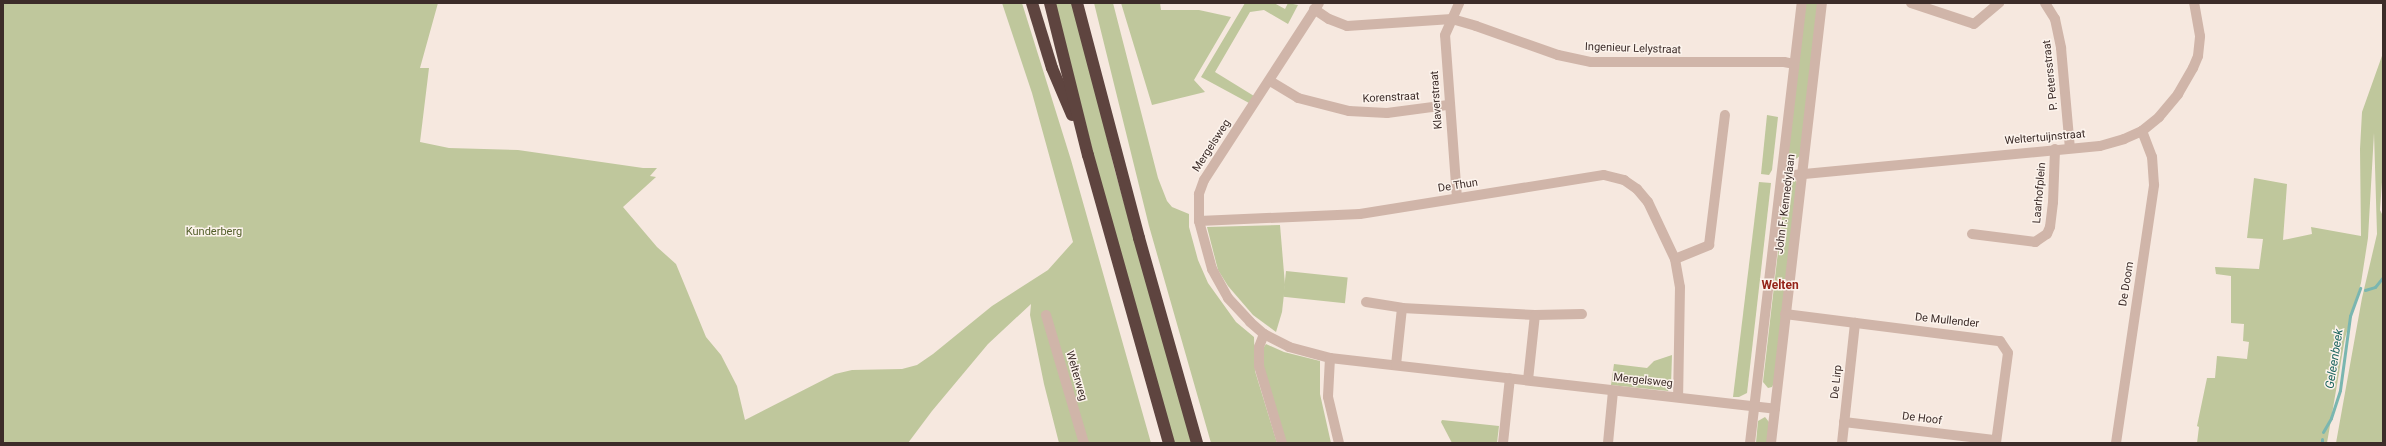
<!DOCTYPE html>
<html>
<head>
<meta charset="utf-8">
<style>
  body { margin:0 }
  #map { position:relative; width:2386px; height:446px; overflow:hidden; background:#f6e8df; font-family:Roboto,sans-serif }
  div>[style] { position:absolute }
  .green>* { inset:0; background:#bfc79c; transform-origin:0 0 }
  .stream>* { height:3px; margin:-1.5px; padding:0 1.5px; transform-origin:1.5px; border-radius:1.5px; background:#7ab6b0 }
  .minor>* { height:10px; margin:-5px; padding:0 5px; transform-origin:5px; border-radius:5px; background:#d0b5a9 }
  .highway>* { height:12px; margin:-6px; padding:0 6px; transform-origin:6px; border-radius:6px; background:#5e443f }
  span { translate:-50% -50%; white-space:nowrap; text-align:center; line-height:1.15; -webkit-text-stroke:3px #fcf3ec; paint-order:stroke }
  .street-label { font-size:11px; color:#3c2c29 }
  .park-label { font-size:11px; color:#525e2a }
  .neighbourhood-label { font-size:12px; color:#952419; font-weight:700 }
  .water-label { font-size:12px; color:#19635d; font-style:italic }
  .frame { position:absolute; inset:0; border:4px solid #3c2c29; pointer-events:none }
</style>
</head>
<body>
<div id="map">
  <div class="green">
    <i style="clip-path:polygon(3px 3px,438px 3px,420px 68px,429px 68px,420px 142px,449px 148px,518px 150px,643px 168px,657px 168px,650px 176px,656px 177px,623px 207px,657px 247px,676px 264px,706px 337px,721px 355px,737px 386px,745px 420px,835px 374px,852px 370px,902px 369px,917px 365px,933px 354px,992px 306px,1048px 270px,1073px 242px,1032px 93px,1002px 3px,1022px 3px,1071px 160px,1151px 443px,1059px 443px,1044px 384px,1030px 315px,1031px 304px,988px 344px,932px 411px,908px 443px,3px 443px)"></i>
    <i style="clip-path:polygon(1055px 3px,1074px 3px,1115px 171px,1192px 443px,1173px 443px,1105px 200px)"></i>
    <i style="clip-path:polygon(1094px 3px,1113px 3px,1158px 178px,1167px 201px,1172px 207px,1189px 214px,1189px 227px,1198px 260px,1208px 283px,1236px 322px,1254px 337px,1255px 371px,1277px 443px,1211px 443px,1149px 226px)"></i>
    <i style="clip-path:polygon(1121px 3px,1160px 3px,1161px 10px,1199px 10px,1231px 17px,1194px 80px,1205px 92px,1152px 105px)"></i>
    <i style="clip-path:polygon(1245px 3px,1274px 3px,1285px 9px,1288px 3px,1298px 5px,1288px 24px,1264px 10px,1250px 12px,1215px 72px,1254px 96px,1249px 103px,1201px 77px)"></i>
    <i style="clip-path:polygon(1805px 3px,1819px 3px,1800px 156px,1793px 161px,1788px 155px)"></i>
    <i style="clip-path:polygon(2383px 53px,2383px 168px,2380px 210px,2383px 216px,2383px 443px,2336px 443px,2362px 298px,2377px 234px,2374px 133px,2368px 238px,2361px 283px,2345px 338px,2327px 443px,2197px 443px,2199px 427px,2197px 426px,2207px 378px,2215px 378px,2217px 356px,2247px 359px,2249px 342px,2243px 341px,2244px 324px,2231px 323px,2231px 276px,2216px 274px,2215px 267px,2259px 269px,2263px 239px,2247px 238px,2254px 178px,2287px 184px,2283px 240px,2312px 234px,2311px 227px,2361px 236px,2360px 149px,2362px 112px)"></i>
    <i style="clip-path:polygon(1767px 115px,1778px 117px,1772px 170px,1769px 175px,1761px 174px)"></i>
    <i style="clip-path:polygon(1789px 178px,1795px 180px,1797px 183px,1774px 383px,1772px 387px,1768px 388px,1763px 382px,1786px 182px)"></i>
    <i style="clip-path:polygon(1759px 182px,1771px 183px,1747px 393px,1739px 397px,1733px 397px)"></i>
    <i style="clip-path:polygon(1280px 225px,1285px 285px,1282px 312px,1276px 332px,1253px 315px,1228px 286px,1218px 270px,1207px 227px)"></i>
    <i style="left:1286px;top:271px;width:62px;height:26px;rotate:6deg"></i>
    <i style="clip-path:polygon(1266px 344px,1284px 352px,1320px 361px,1320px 394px,1331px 443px,1284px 443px,1262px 371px,1262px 350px)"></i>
    <i style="clip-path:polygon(1672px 355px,1671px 386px,1668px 391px,1611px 385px,1614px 364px,1647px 368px,1654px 361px)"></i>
    <i style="clip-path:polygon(1765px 417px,1769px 422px,1767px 443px,1756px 443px,1758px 421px)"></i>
    <i style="clip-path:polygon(1442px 420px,1499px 426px,1497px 443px,1452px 443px,1441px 422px)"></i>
  </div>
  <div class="stream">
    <i style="left:2365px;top:290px;width:10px;rotate:-17deg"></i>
    <i style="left:2375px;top:287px;width:13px;rotate:-51deg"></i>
    <i style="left:2323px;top:432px;width:16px;rotate:-60deg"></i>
    <i style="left:2331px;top:418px;width:29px;rotate:-72deg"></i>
    <i style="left:2340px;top:390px;width:75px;rotate:-82.3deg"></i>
    <i style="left:2350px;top:316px;width:30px;rotate:-70deg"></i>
    <i style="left:2322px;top:443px;width:4px;rotate:-90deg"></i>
  </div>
  <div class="minor">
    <i style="left:1319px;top:3px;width:211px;rotate:123deg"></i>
    <i style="left:1204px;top:180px;width:15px;rotate:110deg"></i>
    <i style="left:1199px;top:194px;width:27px;rotate:90deg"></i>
    <i style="left:1199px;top:221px;width:50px;rotate:74.8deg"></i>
    <i style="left:1212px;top:269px;width:33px;rotate:61deg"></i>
    <i style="left:1228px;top:298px;width:33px;rotate:47deg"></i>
    <i style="left:1250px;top:322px;width:18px;rotate:41deg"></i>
    <i style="left:1264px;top:334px;width:28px;rotate:27deg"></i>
    <i style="left:1289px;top:347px;width:42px;rotate:15deg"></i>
    <i style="left:1330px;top:358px;width:448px;rotate:6.5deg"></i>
    <i style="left:1911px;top:3px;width:66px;rotate:18.4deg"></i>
    <i style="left:1974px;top:24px;width:33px;rotate:-40deg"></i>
    <i style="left:2045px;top:3px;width:19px;rotate:58deg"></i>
    <i style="left:2055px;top:19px;width:30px;rotate:78deg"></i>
    <i style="left:2061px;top:48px;width:100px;rotate:84.9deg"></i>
    <i style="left:1314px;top:9px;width:18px;rotate:34deg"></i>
    <i style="left:1329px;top:19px;width:19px;rotate:21deg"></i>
    <i style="left:1347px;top:26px;width:105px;rotate:-3.8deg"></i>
    <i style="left:1452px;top:19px;width:25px;rotate:16deg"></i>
    <i style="left:1476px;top:26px;width:87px;rotate:19.5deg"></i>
    <i style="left:1558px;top:55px;width:34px;rotate:12deg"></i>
    <i style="left:1591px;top:62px;width:193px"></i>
    <i style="left:1784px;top:62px;width:10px;rotate:11deg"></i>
    <i style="left:1270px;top:81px;width:33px;rotate:31deg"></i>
    <i style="left:1298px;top:98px;width:53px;rotate:14.3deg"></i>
    <i style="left:1349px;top:111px;width:38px;rotate:3deg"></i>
    <i style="left:1387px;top:113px;width:62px;rotate:-7.5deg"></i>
    <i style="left:1783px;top:176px;width:318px;rotate:-5.4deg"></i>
    <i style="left:2100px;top:146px;width:25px;rotate:-16deg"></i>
    <i style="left:2124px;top:139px;width:20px;rotate:-24deg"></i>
    <i style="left:2142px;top:131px;width:22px;rotate:-39deg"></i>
    <i style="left:2159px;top:117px;width:30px;rotate:-50deg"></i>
    <i style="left:2178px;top:94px;width:30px;rotate:-60deg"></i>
    <i style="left:2193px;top:68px;width:13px;rotate:-67deg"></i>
    <i style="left:2198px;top:56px;width:20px;rotate:-84deg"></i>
    <i style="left:2200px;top:36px;width:34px;rotate:-100deg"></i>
    <i style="left:1457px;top:198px;width:163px;rotate:-94.2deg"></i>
    <i style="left:1445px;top:35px;width:35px;rotate:-66deg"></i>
    <i style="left:1199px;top:221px;width:161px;rotate:-2.5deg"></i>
    <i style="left:1360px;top:214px;width:247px;rotate:-9.1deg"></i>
    <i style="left:1604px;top:175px;width:21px;rotate:14deg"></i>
    <i style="left:1624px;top:180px;width:16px;rotate:35deg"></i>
    <i style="left:1637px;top:189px;width:17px;rotate:50deg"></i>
    <i style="left:1648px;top:202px;width:63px;rotate:64.7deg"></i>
    <i style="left:1675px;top:259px;width:28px;rotate:80deg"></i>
    <i style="left:1680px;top:287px;width:110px;rotate:91deg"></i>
    <i style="left:1972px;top:234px;width:64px;rotate:7.2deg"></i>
    <i style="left:2035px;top:242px;width:14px;rotate:-34deg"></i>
    <i style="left:2047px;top:234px;width:8px;rotate:-67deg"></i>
    <i style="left:2050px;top:227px;width:25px;rotate:-83deg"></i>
    <i style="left:2053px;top:202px;width:53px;rotate:-87.8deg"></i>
    <i style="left:1675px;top:259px;width:37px;rotate:-22deg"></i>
    <i style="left:1709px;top:245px;width:131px;rotate:-83deg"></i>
    <i style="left:1366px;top:302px;width:36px;rotate:9deg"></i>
    <i style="left:1402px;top:308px;width:133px;rotate:3deg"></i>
    <i style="left:1535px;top:315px;width:47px;rotate:-1.2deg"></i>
    <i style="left:1785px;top:314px;width:217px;rotate:7.2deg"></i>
    <i style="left:2000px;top:341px;width:14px;rotate:56deg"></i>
    <i style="left:2008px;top:353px;width:91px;rotate:97.6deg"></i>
    <i style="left:1046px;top:315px;width:134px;rotate:73.5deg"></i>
    <i style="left:1264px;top:334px;width:14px;rotate:111deg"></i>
    <i style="left:1259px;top:347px;width:19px;rotate:90deg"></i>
    <i style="left:1259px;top:366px;width:80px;rotate:73.4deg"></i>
    <i style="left:1330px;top:358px;width:39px;rotate:93deg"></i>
    <i style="left:1328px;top:397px;width:47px;rotate:76.6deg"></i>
    <i style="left:1396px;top:365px;width:57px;rotate:-84deg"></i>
    <i style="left:1528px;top:380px;width:65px;rotate:-83.9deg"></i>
    <i style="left:1844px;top:422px;width:153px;rotate:6.8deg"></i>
    <i style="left:1503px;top:443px;width:65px;rotate:-83.9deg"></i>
    <i style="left:1608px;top:443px;width:52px;rotate:-84.5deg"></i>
    <i style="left:1750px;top:443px;width:443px;rotate:-83.3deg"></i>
    <i style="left:1771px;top:443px;width:443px;rotate:-83.4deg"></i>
    <i style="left:1842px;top:443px;width:121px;rotate:-83.8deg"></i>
    <i style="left:2116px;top:443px;width:261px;rotate:-81.6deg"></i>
    <i style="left:2154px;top:185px;width:28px;rotate:-94deg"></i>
    <i style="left:2152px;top:157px;width:28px;rotate:-111deg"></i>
  </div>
  <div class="highway">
    <i style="left:1032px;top:3px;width:68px;rotate:72.9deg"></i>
    <i style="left:1052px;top:68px;width:51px;rotate:66.9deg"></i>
    <i style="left:1050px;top:3px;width:157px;rotate:76deg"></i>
    <i style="left:1088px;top:155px;width:299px;rotate:74.3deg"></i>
    <i style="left:1077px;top:3px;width:243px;rotate:75.2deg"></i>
    <i style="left:1139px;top:238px;width:213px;rotate:74.2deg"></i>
  </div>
  <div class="street-label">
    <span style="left:1633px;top:49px;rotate:2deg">Ingenieur Lelystraat</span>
    <span style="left:2051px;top:75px;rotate:-96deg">P. Petersstraat</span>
    <span style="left:1391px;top:98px;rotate:-3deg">Korenstraat</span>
    <span style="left:1437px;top:100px;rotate:-94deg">Klaverstraat</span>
    <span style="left:2045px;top:138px;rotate:-5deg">Weltertuijnstraat</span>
    <span style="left:1212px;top:146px;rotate:-57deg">Mergelsweg</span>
    <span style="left:1458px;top:186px;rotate:-9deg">De Thun</span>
    <span style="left:2040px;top:193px;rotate:-85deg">Laarhofplein</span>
    <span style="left:1786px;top:204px;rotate:-83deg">John F. Kennedylaan</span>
    <span style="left:2127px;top:284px;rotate:-81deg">De Doom</span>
    <span style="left:1947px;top:321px;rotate:6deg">De Mullender</span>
    <span style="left:1076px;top:376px;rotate:74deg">Welterweg</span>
    <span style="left:1643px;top:381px;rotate:6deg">Mergelsweg</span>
    <span style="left:1837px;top:382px;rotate:-84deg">De Lirp</span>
    <span style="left:1922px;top:419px;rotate:7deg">De Hoof</span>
  </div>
  <div class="park-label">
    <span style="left:214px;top:232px">Kunderberg</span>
  </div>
  <div class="neighbourhood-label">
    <span style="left:1780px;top:286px">Welten</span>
  </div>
  <div class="water-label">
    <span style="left:2335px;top:359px;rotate:-81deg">Geleenbeek</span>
  </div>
  <div class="frame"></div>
</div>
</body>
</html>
